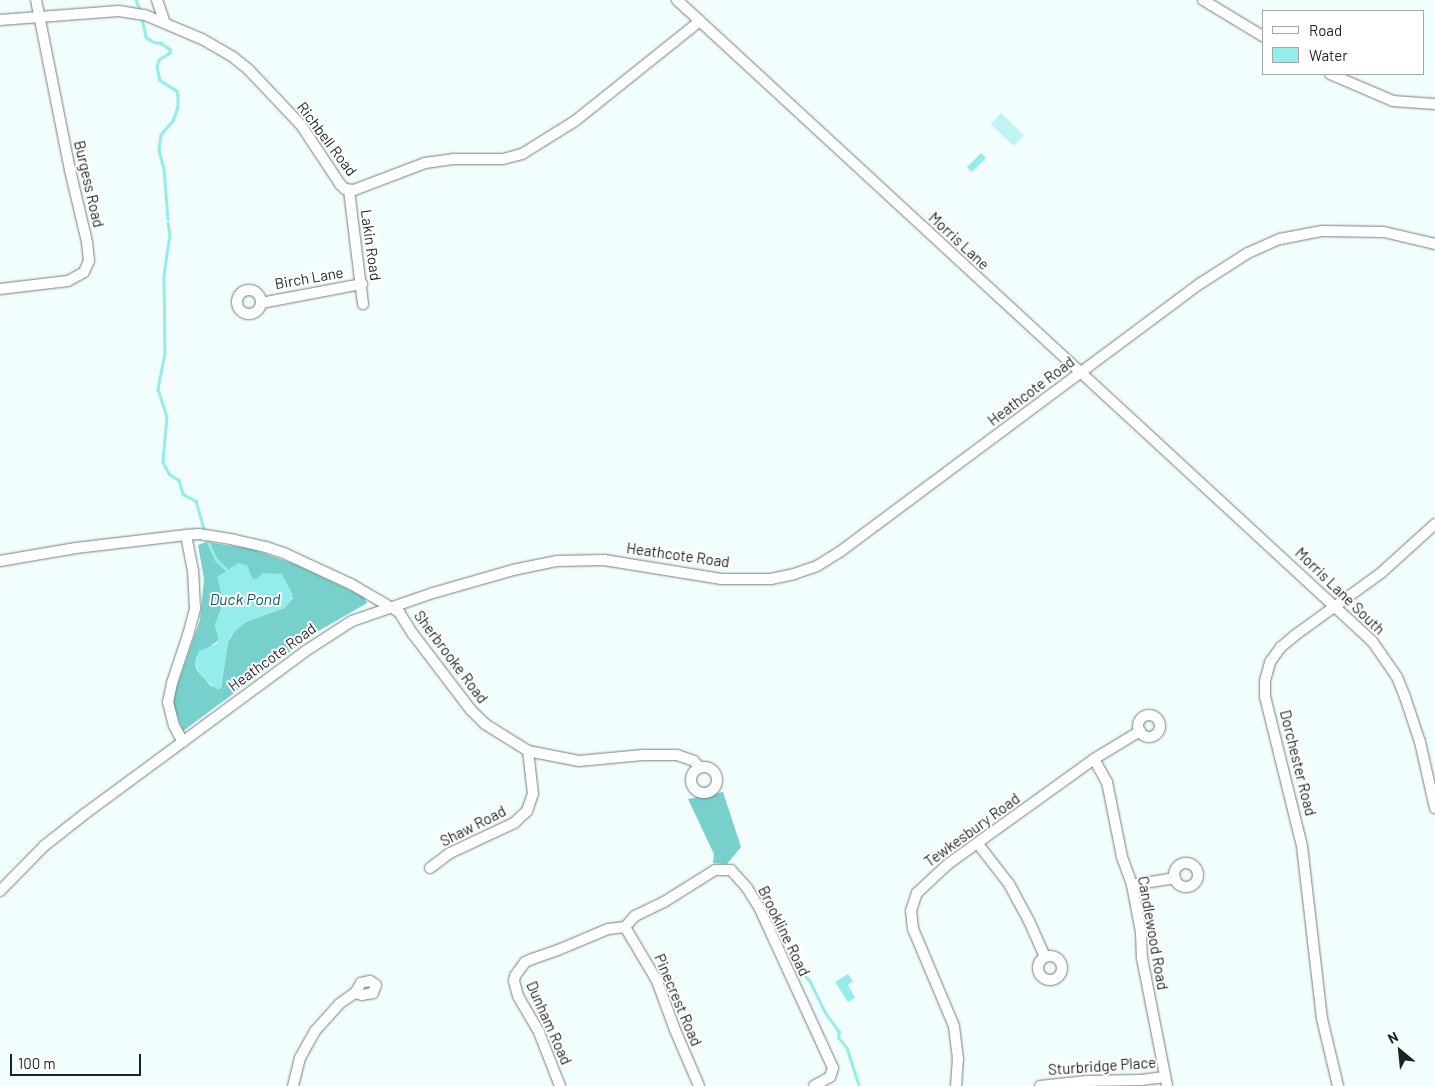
<!DOCTYPE html>
<html>
<head>
<meta charset="utf-8">
<style>
  body { margin:0 }
  #map { position:relative; width:1435px; height:1086px; overflow:hidden; background:#f1fefd; font-family:Barlow,sans-serif }
  div>[style] { position:absolute }
  .green>* { inset:0; background:#c0f4f2; transform-origin:0 0 }
  .forest>* { inset:0; background:#78d0cd }
  .water>* { inset:0; background:#94edea; transform-origin:0 0 }
  .stream>* { height:2.5px; margin:-1.25px; padding:0 1.25px; transform-origin:1.25px; border-radius:1.25px; background:#94edea }
  .roads { filter:drop-shadow(0 0 1px #747f7e) drop-shadow(0 0 1px #747f7e) }
  .minor>* { height:10px; margin:-5px; padding:0 5px; transform-origin:5px; border-radius:5px; background:#fff }
  .minor>.ring { margin:-5px; padding:0; box-sizing:content-box; background:none; border:10px solid #fff; border-radius:50% }
  span { translate:-50% -50%; white-space:nowrap; text-align:center; line-height:1.15; -webkit-text-stroke:4px #fff; paint-order:stroke }
  .street-label { font-size:15px; color:#1e2222 }
  .water-label { font-size:16px; color:#0d5b5a; font-style:italic }
  .legend { position:absolute; left:1262px; top:10px; width:162px; height:65px; box-sizing:border-box; background:#fff; border:1px solid #a5a7a7; margin:0; padding:6px 9px; list-style:none; font-size:15px; color:#1e2222 }
  .legend li { display:flex; align-items:center; gap:10px; height:25px }
  .legend b { width:25px; border:1px solid #a5a7a7 }
  .north { position:absolute; left:1375px; top:1026px; width:50px; height:50px; -webkit-text-stroke:4px #fff; paint-order:stroke; rotate:332deg; font-size:14px; font-weight:700; line-height:20px; text-align:center; color:#1e2222 }
  .north::after { content:''; display:block; margin:auto; width:18px; height:22px; background:#1e2222; clip-path:polygon(50% 0,100% 100%,50% 72%,0 100%) }
  .scale { position:absolute; left:10px; top:1054px; width:131px; height:22px; box-sizing:border-box; border:2px solid #1e2222; border-top:0; padding-left:6px; font-size:15px; line-height:18px; white-space:nowrap; color:#1e2222; -webkit-text-stroke:4px #fff; paint-order:stroke }
</style>
</head>
<body>
<div id="map">
  <div class="green">
    <i style="left:1001px;top:113px;width:32px;height:15px;rotate:44deg"></i>
  </div>
  <div class="forest">
    <i style="clip-path:polygon(evenodd,206px 542px,252px 549px,297px 565px,364px 597px,367px 603px,315px 633px,183px 731px,174px 707px,174px 695px,200px 620px,204px 579px,198px 545px,206px 542px,249px 572px,252px 578px,255px 580px,262px 575px,293px 598px,284px 608px,246px 622px,235px 630px,228px 642px,221px 688px,211px 686px,197px 670px,195px 664px,197px 656px,219px 640px,215px 625px,222px 607px,221px 591px,249px 572px)"></i>
    <i style="clip-path:polygon(723px 792px,741px 847px,727px 864px,713px 863px,714px 854px,688px 799px)"></i>
  </div>
  <div class="water">
    <i style="left:981px;top:153px;width:7px;height:20px;rotate:45deg"></i>
    <i style="clip-path:polygon(238px 563px,247px 565px,252px 578px,255px 580px,263px 573px,282px 574px,293px 595px,290px 602px,284px 608px,246px 622px,232px 634px,228px 642px,221px 688px,218px 690px,202px 677px,195px 664px,199px 651px,216px 644px,219px 640px,215px 625px,222px 607px,222px 597px,217px 577px)"></i>
    <i style="clip-path:polygon(848px 974px,853px 981px,848px 985px,855px 998px,848px 1002px,835px 982px)"></i>
  </div>
  <div class="stream">
    <i style="left:136px;top:0;width:13px;rotate:67deg"></i>
    <i style="left:142px;top:18px;width:19px;rotate:78deg"></i>
    <i style="left:146px;top:37px;width:9px;rotate:32deg"></i>
    <i style="left:154px;top:42px;width:7px;rotate:8deg"></i>
    <i style="left:161px;top:43px;width:11px;rotate:34deg"></i>
    <i style="left:170px;top:49px;width:4px;rotate:90deg"></i>
    <i style="left:170px;top:53px;width:13px;rotate:148deg"></i>
    <i style="left:159px;top:60px;width:7px;rotate:106deg"></i>
    <i style="left:157px;top:67px;width:13px;rotate:77deg"></i>
    <i style="left:160px;top:80px;width:20px;rotate:33deg"></i>
    <i style="left:177px;top:91px;width:4px;rotate:76deg"></i>
    <i style="left:178px;top:95px;width:12px;rotate:90deg"></i>
    <i style="left:178px;top:107px;width:15px;rotate:110deg"></i>
    <i style="left:173px;top:121px;width:18px;rotate:131deg"></i>
    <i style="left:161px;top:135px;width:15px;rotate:98deg"></i>
    <i style="left:159px;top:150px;width:20px;rotate:75deg"></i>
    <i style="left:164px;top:169px;width:50px;rotate:85.4deg"></i>
    <i style="left:168px;top:223px;width:11px;rotate:80deg"></i>
    <i style="left:170px;top:234px;width:41px;rotate:98.3deg"></i>
    <i style="left:164px;top:275px;width:78px;rotate:89.3deg"></i>
    <i style="left:165px;top:353px;width:37px;rotate:101deg"></i>
    <i style="left:158px;top:389px;width:28px;rotate:72deg"></i>
    <i style="left:167px;top:416px;width:46px;rotate:95deg"></i>
    <i style="left:163px;top:462px;width:13px;rotate:63deg"></i>
    <i style="left:169px;top:474px;width:12px;rotate:31deg"></i>
    <i style="left:179px;top:480px;width:15px;rotate:74deg"></i>
    <i style="left:183px;top:494px;width:15px;rotate:28deg"></i>
    <i style="left:196px;top:501px;width:32px;rotate:74deg"></i>
    <i style="left:207px;top:539px;width:22px;rotate:66deg"></i>
    <i style="left:216px;top:559px;width:14px;rotate:45deg"></i>
    <i style="left:798px;top:961px;width:7px;rotate:90deg"></i>
    <i style="left:798px;top:968px;width:18px;rotate:47deg"></i>
    <i style="left:810px;top:981px;width:34px;rotate:64deg"></i>
    <i style="left:825px;top:1012px;width:24px;rotate:54deg"></i>
    <i style="left:839px;top:1031px;width:7px;rotate:90deg"></i>
    <i style="left:839px;top:1038px;width:13px;rotate:51deg"></i>
    <i style="left:847px;top:1048px;width:40px;rotate:72deg"></i>
  </div>
  <div class="roads">
    <div class="minor">
      <i style="left:157px;top:0;width:24px;rotate:71deg"></i>
      <i style="left:677px;top:0;width:945px;rotate:42.69deg"></i>
      <i style="left:1372px;top:641px;width:44px;rotate:55.2deg"></i>
      <i style="left:1397px;top:677px;width:22px;rotate:68deg"></i>
      <i style="left:1405px;top:697px;width:47px;rotate:71.6deg"></i>
      <i style="left:1420px;top:742px;width:68px;rotate:77.2deg"></i>
      <i style="left:1203px;top:0;width:71px;rotate:31.2deg"></i>
      <i style="left:0;top:20px;width:119px;rotate:-4.3deg"></i>
      <i style="left:119px;top:11px;width:26px;rotate:9deg"></i>
      <i style="left:145px;top:15px;width:62px;rotate:22.8deg"></i>
      <i style="left:202px;top:39px;width:36px;rotate:30deg"></i>
      <i style="left:233px;top:57px;width:19px;rotate:39deg"></i>
      <i style="left:248px;top:69px;width:77px;rotate:46.6deg"></i>
      <i style="left:301px;top:125px;width:71px;rotate:56.5deg"></i>
      <i style="left:340px;top:184px;width:7px;rotate:45deg"></i>
      <i style="left:345px;top:189px;width:9px;rotate:6deg"></i>
      <i style="left:354px;top:190px;width:76px;rotate:-20.8deg"></i>
      <i style="left:425px;top:163px;width:28px;rotate:-8deg"></i>
      <i style="left:453px;top:159px;width:50px"></i>
      <i style="left:503px;top:159px;width:20px;rotate:-15deg"></i>
      <i style="left:522px;top:154px;width:62px;rotate:-31.9deg"></i>
      <i style="left:575px;top:121px;width:160px;rotate:-38.7deg"></i>
      <i style="left:1330px;top:74px;width:69px;rotate:23.2deg"></i>
      <i style="left:1393px;top:101px;width:42px;rotate:4.1deg"></i>
      <i style="left:349px;top:190px;width:115px;rotate:83deg"></i>
      <i style="left:0;top:289px;width:68px;rotate:-6.7deg"></i>
      <i style="left:68px;top:281px;width:18px;rotate:-29deg"></i>
      <i style="left:84px;top:272px;width:12px;rotate:-66deg"></i>
      <i style="left:89px;top:261px;width:19px;rotate:-96deg"></i>
      <i style="left:87px;top:242px;width:74px;rotate:-103.3deg"></i>
      <i style="left:70px;top:170px;width:173px;rotate:-101.3deg"></i>
      <i class="ring" style="left:237px;top:290px;width:14px;height:14px"></i>
      <i style="left:261px;top:303px;width:103px;rotate:-10.7deg"></i>
      <i style="left:0;top:561px;width:77px;rotate:-9.7deg"></i>
      <i style="left:76px;top:548px;width:111px;rotate:-6.7deg"></i>
      <i style="left:186px;top:535px;width:13px;rotate:-4deg"></i>
      <i style="left:199px;top:534px;width:36px;rotate:9deg"></i>
      <i style="left:235px;top:540px;width:32px;rotate:13deg"></i>
      <i style="left:266px;top:547px;width:21px;rotate:19deg"></i>
      <i style="left:286px;top:554px;width:72px;rotate:24.8deg"></i>
      <i style="left:351px;top:584px;width:56px;rotate:30.3deg"></i>
      <i style="left:399px;top:612px;width:26px;rotate:58deg"></i>
      <i style="left:413px;top:634px;width:96px;rotate:52.7deg"></i>
      <i style="left:471px;top:710px;width:20px;rotate:45deg"></i>
      <i style="left:485px;top:724px;width:51px;rotate:32.1deg"></i>
      <i style="left:528px;top:751px;width:52px;rotate:11.1deg"></i>
      <i style="left:579px;top:761px;width:64px;rotate:-5.4deg"></i>
      <i style="left:643px;top:755px;width:34px"></i>
      <i style="left:677px;top:755px;width:18px;rotate:19deg"></i>
      <i style="left:694px;top:761px;width:9px;rotate:49deg"></i>
      <i class="ring" style="left:1138px;top:715px;width:12px;height:12px"></i>
      <i style="left:183px;top:742px;width:18px;rotate:-119deg"></i>
      <i style="left:174px;top:726px;width:25px;rotate:-104deg"></i>
      <i style="left:168px;top:702px;width:19px;rotate:-78deg"></i>
      <i style="left:172px;top:683px;width:51px;rotate:-71.6deg"></i>
      <i style="left:188px;top:635px;width:28px;rotate:-75deg"></i>
      <i style="left:195px;top:608px;width:37px;rotate:-93deg"></i>
      <i style="left:193px;top:571px;width:37px;rotate:-101deg"></i>
      <i style="left:1094px;top:759px;width:26px;rotate:61deg"></i>
      <i style="left:1107px;top:782px;width:76px;rotate:78.7deg"></i>
      <i style="left:1122px;top:857px;width:30px;rotate:70deg"></i>
      <i style="left:1132px;top:885px;width:48px;rotate:79.2deg"></i>
      <i style="left:1141px;top:932px;width:26px;rotate:88deg"></i>
      <i style="left:1142px;top:958px;width:130px;rotate:78.9deg"></i>
      <i class="ring" style="left:691px;top:767px;width:16px;height:16px"></i>
      <i style="left:978px;top:844px;width:51px;rotate:52.2deg"></i>
      <i style="left:1009px;top:884px;width:42px;rotate:61.6deg"></i>
      <i style="left:1029px;top:921px;width:39px;rotate:66deg"></i>
      <i class="ring" style="left:1174px;top:863px;width:14px;height:14px"></i>
      <i style="left:430px;top:868px;width:25px;rotate:-37deg"></i>
      <i style="left:450px;top:853px;width:71px;rotate:-25.1deg"></i>
      <i style="left:514px;top:823px;width:18px;rotate:-43deg"></i>
      <i style="left:527px;top:811px;width:18px;rotate:-71deg"></i>
      <i style="left:533px;top:794px;width:43px;rotate:-96.6deg"></i>
      <i style="left:1132px;top:885px;width:44px;rotate:-9.2deg"></i>
      <i style="left:0;top:891px;width:63px;rotate:-45.6deg"></i>
      <i style="left:44px;top:846px;width:53px;rotate:-38.2deg"></i>
      <i style="left:86px;top:813px;width:271px;rotate:-36.4deg"></i>
      <i style="left:304px;top:652px;width:57px;rotate:-32.9deg"></i>
      <i style="left:352px;top:621px;width:86px;rotate:-19.1deg"></i>
      <i style="left:433px;top:593px;width:83px;rotate:-16deg"></i>
      <i style="left:513px;top:570px;width:45px;rotate:-11.6deg"></i>
      <i style="left:557px;top:561px;width:47px;rotate:-1.2deg"></i>
      <i style="left:604px;top:560px;width:119px;rotate:9.2deg"></i>
      <i style="left:721px;top:579px;width:50px"></i>
      <i style="left:771px;top:579px;width:24px;rotate:-12deg"></i>
      <i style="left:794px;top:574px;width:24px;rotate:-19deg"></i>
      <i style="left:817px;top:566px;width:28px;rotate:-32deg"></i>
      <i style="left:841px;top:551px;width:449px;rotate:-36.7deg"></i>
      <i style="left:1201px;top:283px;width:56px;rotate:-32.6deg"></i>
      <i style="left:1248px;top:253px;width:35px;rotate:-24deg"></i>
      <i style="left:1280px;top:239px;width:43px;rotate:-10.8deg"></i>
      <i style="left:1322px;top:231px;width:62px;rotate:0.9deg"></i>
      <i style="left:1384px;top:232px;width:52px;rotate:13.2deg"></i>
      <i style="left:625px;top:927px;width:15px;rotate:-48deg"></i>
      <i style="left:635px;top:916px;width:32px;rotate:-26deg"></i>
      <i style="left:664px;top:902px;width:60px;rotate:-32.1deg"></i>
      <i style="left:715px;top:870px;width:16px"></i>
      <i style="left:731px;top:870px;width:24px;rotate:48deg"></i>
      <i style="left:747px;top:888px;width:22px;rotate:58deg"></i>
      <i style="left:759px;top:907px;width:177px;rotate:65.3deg"></i>
      <i style="left:833px;top:1068px;width:9px;rotate:108deg"></i>
      <i style="left:830px;top:1077px;width:18px;rotate:151deg"></i>
      <i style="left:625px;top:927px;width:63px;rotate:59.3deg"></i>
      <i style="left:657px;top:981px;width:52px;rotate:69.8deg"></i>
      <i style="left:675px;top:1030px;width:61px;rotate:66.8deg"></i>
      <i class="ring" style="left:1038px;top:956px;width:14px;height:14px"></i>
      <i style="left:293px;top:1086px;width:29px;rotate:-76deg"></i>
      <i style="left:300px;top:1058px;width:31px;rotate:-61deg"></i>
      <i style="left:315px;top:1031px;width:36px;rotate:-48deg"></i>
      <i style="left:339px;top:1004px;width:19px;rotate:-35deg"></i>
      <i style="left:355px;top:993px;width:12px;rotate:-59deg"></i>
      <i style="left:361px;top:983px;width:9px;rotate:-13deg"></i>
      <i style="left:370px;top:981px;width:7px;rotate:34deg"></i>
      <i style="left:376px;top:985px;width:9px;rotate:111deg"></i>
      <i style="left:373px;top:993px;width:11px;rotate:170deg"></i>
      <i style="left:362px;top:995px;width:7px;rotate:-164deg"></i>
      <i style="left:560px;top:1086px;width:58px;rotate:-111.3deg"></i>
      <i style="left:539px;top:1032px;width:42px;rotate:-120.3deg"></i>
      <i style="left:518px;top:996px;width:16px;rotate:-105deg"></i>
      <i style="left:514px;top:981px;width:5px;rotate:-79deg"></i>
      <i style="left:515px;top:976px;width:17px;rotate:-54deg"></i>
      <i style="left:525px;top:962px;width:8px;rotate:-23deg"></i>
      <i style="left:532px;top:959px;width:28px;rotate:-19deg"></i>
      <i style="left:558px;top:950px;width:54px;rotate:-22.8deg"></i>
      <i style="left:608px;top:929px;width:17px;rotate:-7deg"></i>
      <i style="left:956px;top:1086px;width:27px;rotate:-86deg"></i>
      <i style="left:958px;top:1059px;width:33px;rotate:-97deg"></i>
      <i style="left:954px;top:1026px;width:105px;rotate:-112.9deg"></i>
      <i style="left:913px;top:929px;width:18px;rotate:-96deg"></i>
      <i style="left:911px;top:911px;width:19px;rotate:-72deg"></i>
      <i style="left:917px;top:893px;width:42px;rotate:-43.1deg"></i>
      <i style="left:948px;top:864px;width:180px;rotate:-35.7deg"></i>
      <i style="left:1094px;top:759px;width:54px;rotate:-31.3deg"></i>
      <i style="left:1040px;top:1086px;width:47px;rotate:-6.1deg"></i>
      <i style="left:1087px;top:1081px;width:54px;rotate:-1.1deg"></i>
      <i style="left:1141px;top:1080px;width:24px;rotate:-7deg"></i>
      <i style="left:1338px;top:1086px;width:69px;rotate:-103.4deg"></i>
      <i style="left:1322px;top:1019px;width:174px;rotate:-96.6deg"></i>
      <i style="left:1302px;top:846px;width:154px;rotate:-103.9deg"></i>
      <i style="left:1265px;top:697px;width:16px;rotate:-90deg"></i>
      <i style="left:1265px;top:681px;width:20px;rotate:-75deg"></i>
      <i style="left:1270px;top:662px;width:19px;rotate:-54deg"></i>
      <i style="left:1281px;top:647px;width:17px;rotate:-40deg"></i>
      <i style="left:1294px;top:636px;width:107px;rotate:-35.9deg"></i>
      <i style="left:1381px;top:573px;width:73px;rotate:-42.2deg"></i>
    </div>
  </div>
  <div class="street-label">
    <span style="left:327px;top:139px;rotate:53deg">Richbell Road</span>
    <span style="left:89px;top:184px;rotate:77deg">Burgess Road</span>
    <span style="left:959px;top:241px;rotate:43deg">Morris Lane</span>
    <span style="left:371px;top:245px;rotate:82deg">Lakin Road</span>
    <span style="left:309px;top:278px;rotate:-10deg">Birch Lane</span>
    <span style="left:1031px;top:391px;rotate:-37deg">Heathcote Road</span>
    <span style="left:678px;top:555px;rotate:8deg">Heathcote Road</span>
    <span style="left:1340px;top:591px;rotate:44deg">Morris Lane South</span>
    <span style="left:272px;top:657px;rotate:-36deg">Heathcote Road</span>
    <span style="left:451px;top:657px;rotate:53deg">Sherbrooke Road</span>
    <span style="left:1298px;top:763px;rotate:76deg">Dorchester Road</span>
    <span style="left:473px;top:826px;rotate:-27deg">Shaw Road</span>
    <span style="left:972px;top:830px;rotate:-36deg">Tewkesbury Road</span>
    <span style="left:784px;top:931px;rotate:64deg">Brookline Road</span>
    <span style="left:1153px;top:933px;rotate:80deg">Candlewood Road</span>
    <span style="left:678px;top:1000px;rotate:67deg">Pinecrest Road</span>
    <span style="left:549px;top:1023px;rotate:66deg">Dunham Road</span>
    <span style="left:1102px;top:1066px;rotate:-4deg">Sturbridge Place</span>
  </div>
  <div class="water-label">
    <span style="left:245px;top:599px">Duck Pond</span>
  </div>
  <ul class="legend">
  <li><b style="height:6px;background:#fff"></b>Road</li>
  <li><b style="height:14px;background:#94edea"></b>Water</li>
  </ul>
  <div class="north">N</div>
  <div class="scale">100 m</div>
</div>
</body>
</html>
